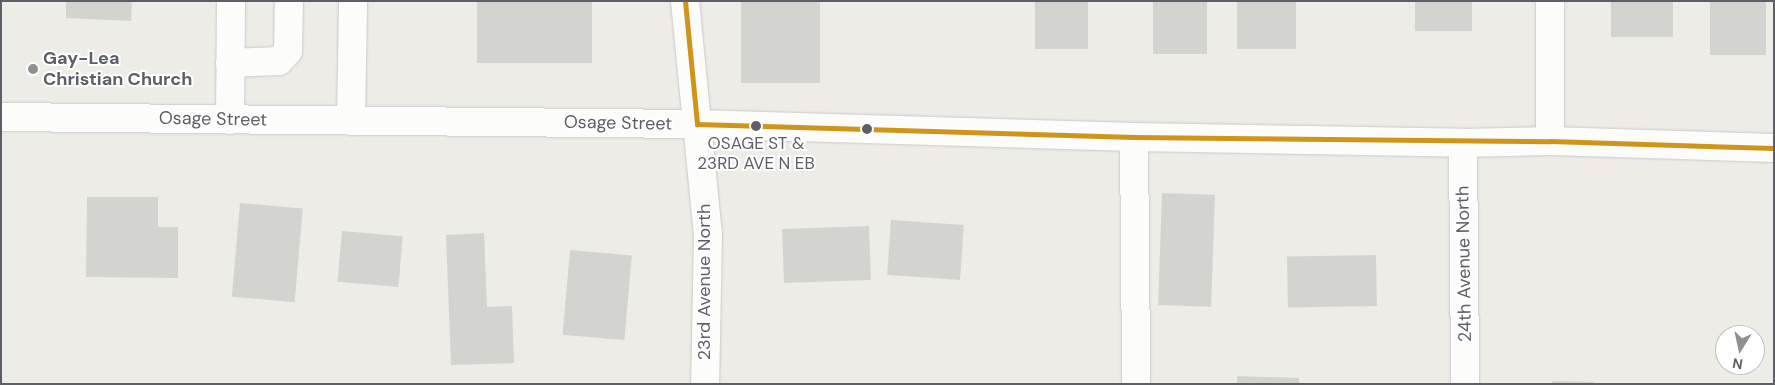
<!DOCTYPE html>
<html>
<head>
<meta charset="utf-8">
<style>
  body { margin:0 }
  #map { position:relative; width:1775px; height:385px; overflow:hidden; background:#edece7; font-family:"DM Sans",sans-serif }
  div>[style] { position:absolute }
  .building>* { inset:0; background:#d3d3d0; transform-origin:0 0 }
  .roads { filter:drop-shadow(0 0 1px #cac9c9) drop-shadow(0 0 1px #cac9c9) }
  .minor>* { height:28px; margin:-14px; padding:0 14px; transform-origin:14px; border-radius:14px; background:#fcfcfb }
  .bus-1>* { height:5px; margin:-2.5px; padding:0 2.5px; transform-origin:2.5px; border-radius:2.5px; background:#d0941a }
  .dots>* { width:14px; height:14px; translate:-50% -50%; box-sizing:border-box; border:2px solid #fff; border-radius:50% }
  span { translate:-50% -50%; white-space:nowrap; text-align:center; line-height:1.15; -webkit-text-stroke:4px #fff; paint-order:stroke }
  .bus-label { font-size:17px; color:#5d5f66 }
  .poi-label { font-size:18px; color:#5d5f66; font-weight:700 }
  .left { translate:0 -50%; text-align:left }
  .street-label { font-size:18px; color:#5d5f66 }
  .frame { position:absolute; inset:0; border:2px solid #5d5f66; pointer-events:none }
  .north { position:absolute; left:1715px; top:325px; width:50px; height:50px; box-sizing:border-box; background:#fff; border:1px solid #bebfc2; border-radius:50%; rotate:190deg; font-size:14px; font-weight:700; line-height:20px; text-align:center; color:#5d5f66 }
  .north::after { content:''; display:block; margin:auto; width:18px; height:22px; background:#8f9093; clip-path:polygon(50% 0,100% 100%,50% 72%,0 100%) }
</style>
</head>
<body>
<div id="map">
  <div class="building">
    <i style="clip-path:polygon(66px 1px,132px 1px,131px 21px,66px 18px)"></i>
    <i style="left:477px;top:1px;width:115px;height:62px"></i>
    <i style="left:741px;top:1px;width:79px;height:82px"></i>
    <i style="left:1035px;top:1px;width:53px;height:48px"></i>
    <i style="left:1153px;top:1px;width:54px;height:53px"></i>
    <i style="left:1237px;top:1px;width:59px;height:48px"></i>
    <i style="left:1415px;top:1px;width:57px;height:30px"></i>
    <i style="left:1611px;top:1px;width:62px;height:36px"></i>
    <i style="left:1710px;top:1px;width:56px;height:54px"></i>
    <i style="left:1162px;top:193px;width:53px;height:112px;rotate:2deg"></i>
    <i style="clip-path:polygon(87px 197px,158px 197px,158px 227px,178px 227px,178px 278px,86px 277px)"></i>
    <i style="left:240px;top:203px;width:63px;height:94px;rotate:5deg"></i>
    <i style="left:891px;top:220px;width:73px;height:55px;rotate:4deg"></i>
    <i style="left:869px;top:226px;width:54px;height:87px;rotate:88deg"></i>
    <i style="left:342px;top:231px;width:61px;height:51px;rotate:5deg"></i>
    <i style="clip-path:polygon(484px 233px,487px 307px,512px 306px,514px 363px,451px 365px,446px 235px)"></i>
    <i style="left:570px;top:250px;width:62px;height:85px;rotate:5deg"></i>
    <i style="left:1376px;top:255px;width:51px;height:89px;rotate:89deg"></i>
    <i style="clip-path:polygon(1237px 376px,1299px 378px,1299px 384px,1237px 384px)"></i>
    <i style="clip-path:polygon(1552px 381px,1594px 382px,1594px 384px,1552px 384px)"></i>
  </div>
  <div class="roads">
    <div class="minor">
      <i style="left:685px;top:1px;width:234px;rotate:84.4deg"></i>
      <i style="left:708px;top:234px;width:150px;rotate:91.1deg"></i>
      <i style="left:230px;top:63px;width:49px;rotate:-2.3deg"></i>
      <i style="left:279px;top:61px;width:13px;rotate:-48deg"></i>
      <i style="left:288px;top:51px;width:50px;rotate:-88.9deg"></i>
      <i style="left:1px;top:117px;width:696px;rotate:0.58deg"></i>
      <i style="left:697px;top:124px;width:437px;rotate:1.7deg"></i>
      <i style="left:1134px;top:137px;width:329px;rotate:1deg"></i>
      <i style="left:1463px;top:143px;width:87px;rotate:-1.3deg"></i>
      <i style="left:1550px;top:141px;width:224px;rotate:1.8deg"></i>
      <i style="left:230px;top:120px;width:119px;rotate:-89.5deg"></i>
      <i style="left:351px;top:121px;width:120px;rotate:-89deg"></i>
      <i style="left:1134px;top:137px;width:247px;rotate:89.5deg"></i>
      <i style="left:1550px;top:141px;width:140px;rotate:-90deg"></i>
      <i style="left:1463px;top:143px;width:241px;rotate:89.5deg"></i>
    </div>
  </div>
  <div class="bus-1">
    <i style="left:685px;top:1px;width:124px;rotate:84.4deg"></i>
    <i style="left:697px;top:124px;width:437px;rotate:1.7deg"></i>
    <i style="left:1134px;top:137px;width:416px;rotate:0.6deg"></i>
    <i style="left:1550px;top:141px;width:224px;rotate:1.8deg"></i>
  </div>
  <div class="dots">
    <i style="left:33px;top:69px;background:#8f9093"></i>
    <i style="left:756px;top:126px;background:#5d5f66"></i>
    <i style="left:867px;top:129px;background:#5d5f66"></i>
  </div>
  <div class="bus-label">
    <span style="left:756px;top:154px">OSAGE ST &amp;<br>23RD AVE N EB</span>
  </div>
  <div class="poi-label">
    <span class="left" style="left:43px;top:69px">Gay-Lea<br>Christian Church</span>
  </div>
  <div class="street-label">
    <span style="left:213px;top:119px;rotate:1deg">Osage Street</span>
    <span style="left:618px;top:123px;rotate:1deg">Osage Street</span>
    <span style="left:1464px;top:264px;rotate:-91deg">24th Avenue North</span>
    <span style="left:704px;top:282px;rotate:-90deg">23rd Avenue North</span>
  </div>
  <div class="frame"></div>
  <div class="north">N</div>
</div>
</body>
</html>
